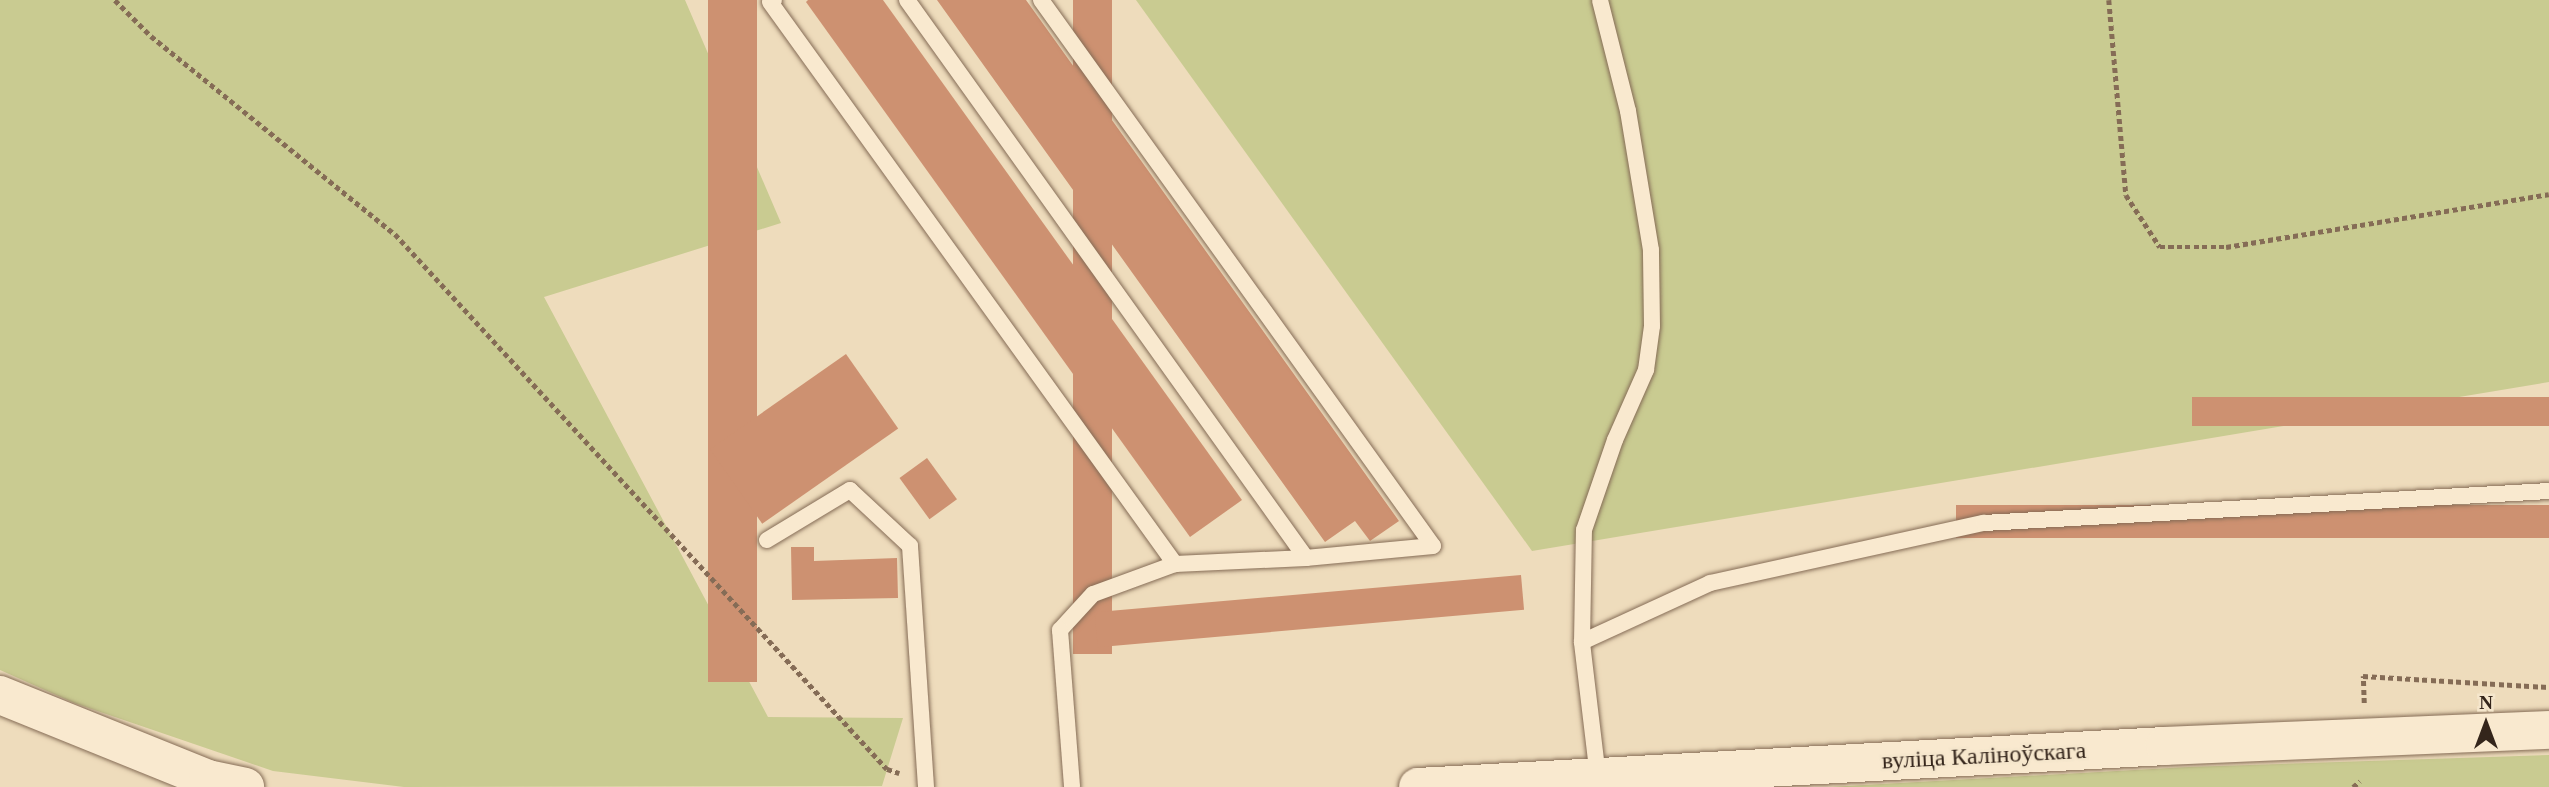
<!DOCTYPE html>
<html>
<head>
<meta charset="utf-8">
<style>
  body { margin:0 }
  #map { position:relative; width:2549px; height:787px; overflow:hidden; background:#eedcbc; font-family:"Times New Roman",serif }
  div>[style] { position:absolute }
  .green>* { inset:0; background:#c9cb91 }
  .building>* { inset:0; background:#cd9171; transform-origin:0 0 }
  .path>* { height:4.5px; margin-top:-2.25px; transform-origin:0; background:repeating-linear-gradient(90deg,#856c56 0 5px,transparent 0 8.5px) }
  .roads { filter:drop-shadow(0 0 2px #856c56) drop-shadow(0 0 2px #856c56) }
  .service>* { height:16px; margin:-8px; padding:0 8px; transform-origin:8px; border-radius:8px; background:#f9e9cf }
  .tertiary>* { height:38px; margin:-19px; padding:0 19px; transform-origin:19px; border-radius:19px; background:#f9e9cf }
  span { translate:-50% -50%; white-space:nowrap; text-align:center; line-height:1.15; -webkit-text-stroke:5px #f5e6cc; paint-order:stroke }
  .street-label { font-size:24px; color:#34251b }
  .north { position:absolute; left:2451px; top:689px; width:70px; height:70px; -webkit-text-stroke:5px #f5e6cc; paint-order:stroke; rotate:0deg; font-size:19px; font-weight:700; line-height:28px; text-align:center; color:#34251b }
  .north::after { content:''; display:block; margin:auto; width:24px; height:32px; background:#34251b; clip-path:polygon(50% 0,100% 100%,50% 72%,0 100%) }
</style>
</head>
<body>
<div id="map">
  <div class="green">
    <i style="clip-path:polygon(0 0,685px 0,781px 223px,544px 297px,768px 717px,903px 718px,882px 786px,404px 787px,273px 771px,74px 703px,0 670px)"></i>
    <i style="clip-path:polygon(1136px 0,2549px 0,2549px 382px,1532px 551px)"></i>
    <i style="clip-path:polygon(2549px 755px,2549px 787px,1829px 787px,2188px 767px)"></i>
  </div>
  <div class="building">
    <i style="left:708px;top:0;width:49px;height:682px"></i>
    <i style="clip-path:polygon(808px 0,883px 0,1242px 500px,1190px 537px,806px 2px)"></i>
    <i style="clip-path:polygon(937px 0,1026px 0,1399px 521px,1370px 541px,1355px 521px,1325px 542px)"></i>
    <i style="left:1073px;top:0;width:39px;height:654px"></i>
    <i style="left:846px;top:354px;width:91px;height:166px;rotate:55deg"></i>
    <i style="left:2549px;top:397px;width:29px;height:357px;rotate:90deg"></i>
    <i style="left:927px;top:458px;width:51px;height:34px;rotate:54deg"></i>
    <i style="left:2549px;top:505px;width:33px;height:593px;rotate:90deg"></i>
    <i style="clip-path:polygon(791px 547px,814px 547px,814px 561px,897px 558px,898px 598px,792px 600px)"></i>
    <i style="left:1521px;top:575px;width:35px;height:428px;rotate:85deg"></i>
  </div>
  <div class="path">
    <i style="left:115px;top:0;width:51px;rotate:45deg"></i>
    <i style="left:151px;top:36px;width:314px;rotate:39.1deg"></i>
    <i style="left:395px;top:234px;width:727px;rotate:47.4deg"></i>
    <i style="left:887px;top:769px;width:13px;rotate:18deg"></i>
    <i style="left:2109px;top:0;width:196px;rotate:85deg"></i>
    <i style="left:2126px;top:195px;width:62px;rotate:56.8deg"></i>
    <i style="left:2160px;top:247px;width:66px"></i>
    <i style="left:2226px;top:247px;width:327px;rotate:-9.3deg"></i>
    <i style="left:2364px;top:703px;width:27px;rotate:-92deg"></i>
    <i style="left:2363px;top:676px;width:186px;rotate:3.4deg"></i>
    <i style="left:2353px;top:787px;width:9px;rotate:-41deg"></i>
  </div>
  <div class="roads">
    <div class="service">
      <i style="left:774px;top:0;width:4px;rotate:153deg"></i>
      <i style="left:770px;top:2px;width:693px;rotate:54.22deg"></i>
      <i style="left:907px;top:0;width:686px;rotate:54.43deg"></i>
      <i style="left:1041px;top:0;width:672px;rotate:54.32deg"></i>
      <i style="left:1433px;top:546px;width:128px;rotate:174.6deg"></i>
      <i style="left:1306px;top:558px;width:131px;rotate:177.4deg"></i>
      <i style="left:1175px;top:564px;width:87px;rotate:159.9deg"></i>
      <i style="left:1093px;top:594px;width:49px;rotate:132.5deg"></i>
      <i style="left:1060px;top:630px;width:157px;rotate:85.6deg"></i>
      <i style="left:767px;top:540px;width:97px;rotate:-31.1deg"></i>
      <i style="left:850px;top:490px;width:82px;rotate:43deg"></i>
      <i style="left:910px;top:546px;width:242px;rotate:86.2deg"></i>
      <i style="left:1582px;top:642px;width:141px;rotate:-24.7deg"></i>
      <i style="left:1710px;top:583px;width:280px;rotate:-12.4deg"></i>
      <i style="left:1984px;top:523px;width:566px;rotate:-3.24deg"></i>
      <i style="left:1598px;top:777px;width:136px;rotate:-96.8deg"></i>
      <i style="left:1582px;top:642px;width:112px;rotate:-89deg"></i>
      <i style="left:1584px;top:530px;width:95px;rotate:-71deg"></i>
      <i style="left:1615px;top:440px;width:77px;rotate:-66.1deg"></i>
      <i style="left:1646px;top:370px;width:44px;rotate:-82.2deg"></i>
      <i style="left:1652px;top:326px;width:76px;rotate:-90.8deg"></i>
      <i style="left:1651px;top:250px;width:141px;rotate:-99.4deg"></i>
      <i style="left:1628px;top:111px;width:114px;rotate:-104.2deg"></i>
    </div>
    <div class="tertiary">
      <i style="left:0;top:695px;width:224px;rotate:22deg"></i>
      <i style="left:208px;top:779px;width:38px;rotate:12deg"></i>
      <i style="left:1418px;top:787px;width:748px;rotate:-3.14deg"></i>
      <i style="left:2165px;top:746px;width:384px;rotate:-2.4deg"></i>
    </div>
  </div>
  <div class="street-label">
    <span style="left:1984px;top:756px;rotate:-3deg">вуліца Каліноўскага</span>
  </div>
  <div class="north">N</div>
</div>
</body>
</html>
